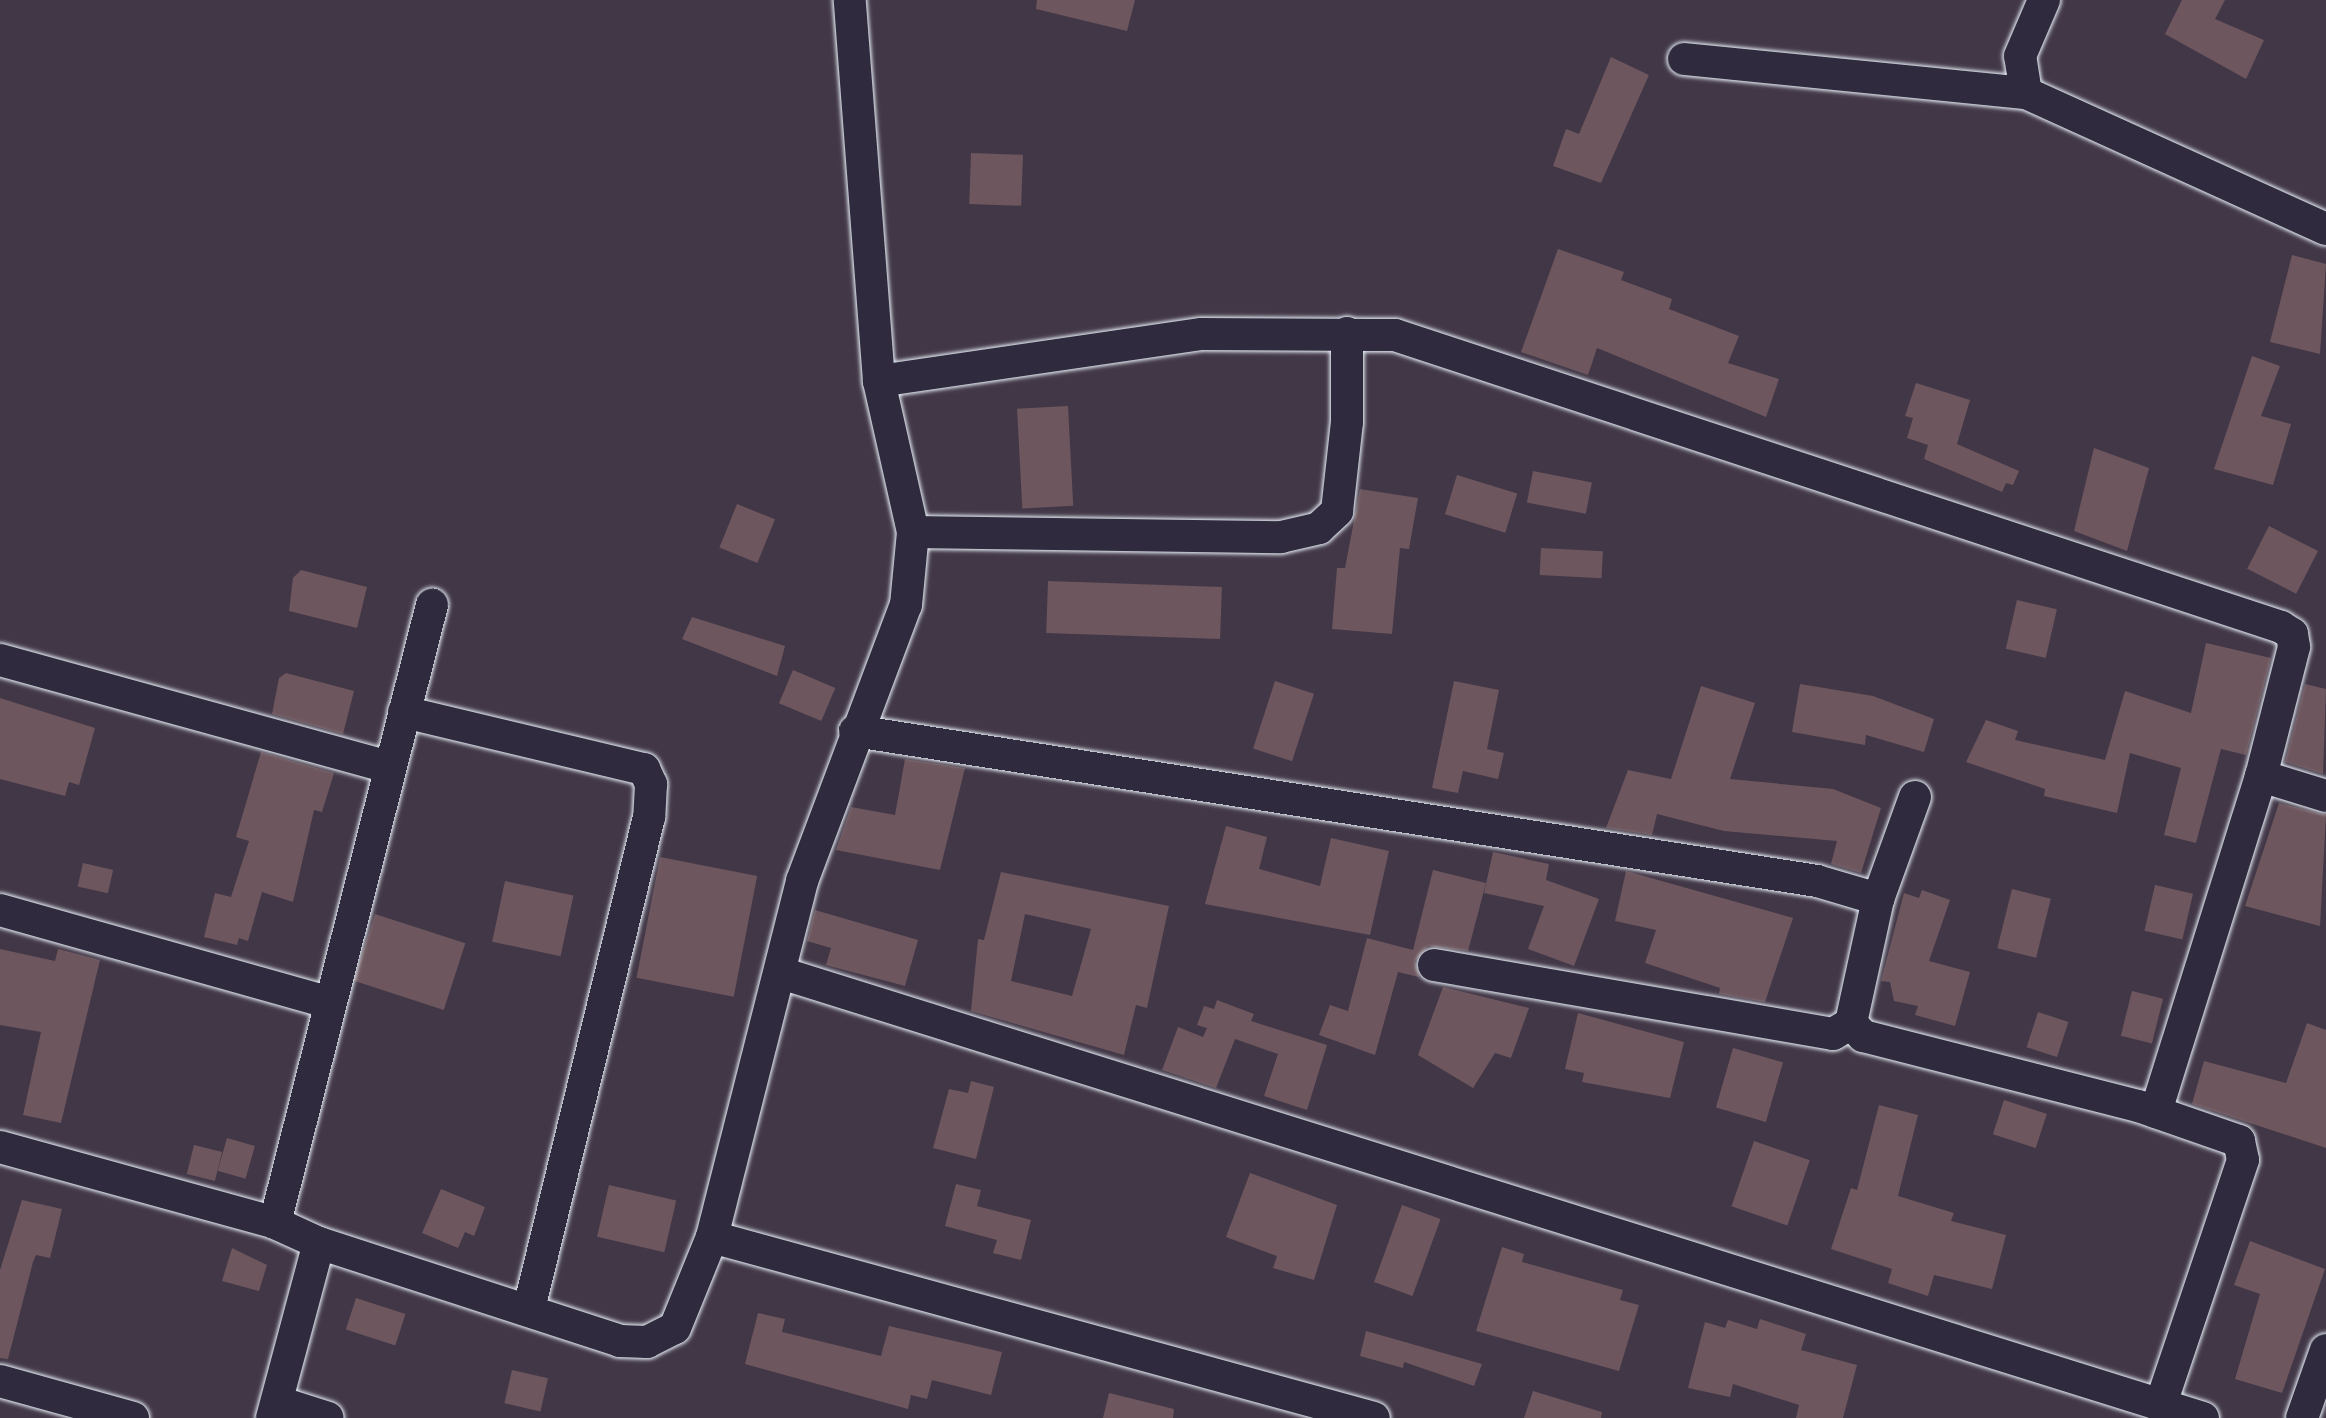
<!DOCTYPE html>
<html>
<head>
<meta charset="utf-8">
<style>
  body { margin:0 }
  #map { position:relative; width:2326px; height:1418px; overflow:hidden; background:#423747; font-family:Dekko,sans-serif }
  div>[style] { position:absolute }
  .building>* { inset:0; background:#6d565d; transform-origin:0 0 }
  .roads { filter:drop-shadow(0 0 2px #e8f1f8) drop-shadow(0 0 2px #e8f1f8) }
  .minor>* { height:32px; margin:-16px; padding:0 16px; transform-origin:16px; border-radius:16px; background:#2f2a3d }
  span { translate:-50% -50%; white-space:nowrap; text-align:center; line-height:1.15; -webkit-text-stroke:10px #2f2a3d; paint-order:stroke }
</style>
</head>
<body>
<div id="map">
  <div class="building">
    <i style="clip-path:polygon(1037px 0,1135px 0,1127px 31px,1036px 9px)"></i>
    <i style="clip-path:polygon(2182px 0,2225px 0,2215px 19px,2264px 40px,2246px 79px,2165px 34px)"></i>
    <i style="clip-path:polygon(1611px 57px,1649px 75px,1601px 183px,1553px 166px,1566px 129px,1579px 134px)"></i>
    <i style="left:971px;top:153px;width:52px;height:51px;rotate:2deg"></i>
    <i style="clip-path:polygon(1558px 249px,1624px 272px,1621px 280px,1672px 299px,1669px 309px,1739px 336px,1728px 363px,1779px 379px,1766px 417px,1597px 348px,1588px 375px,1521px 352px)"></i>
    <i style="clip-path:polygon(2292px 255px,2326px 264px,2320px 354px,2270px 342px)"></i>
    <i style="clip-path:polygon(2252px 356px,2280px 366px,2261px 416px,2291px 424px,2273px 485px,2214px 469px)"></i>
    <i style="clip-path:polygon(1916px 383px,1970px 400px,1957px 444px,2019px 471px,2013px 485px,2006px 483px,2002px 492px,1924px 459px,1928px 445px,1907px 438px,1913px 418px,1905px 416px)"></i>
    <i style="left:1068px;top:406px;width:100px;height:51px;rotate:87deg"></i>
    <i style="clip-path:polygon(2094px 448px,2149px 468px,2127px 551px,2074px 531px)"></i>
    <i style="left:1533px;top:471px;width:60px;height:32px;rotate:11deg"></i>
    <i style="left:1457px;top:475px;width:63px;height:41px;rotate:17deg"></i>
    <i style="clip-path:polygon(1360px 489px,1418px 498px,1409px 549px,1400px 548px,1392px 634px,1332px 629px,1337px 568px,1345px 568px)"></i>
    <i style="left:737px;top:504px;width:41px;height:47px;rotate:22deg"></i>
    <i style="left:2269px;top:526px;width:55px;height:48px;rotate:27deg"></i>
    <i style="left:1541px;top:548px;width:62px;height:27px;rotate:3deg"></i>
    <i style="clip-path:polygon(301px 570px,367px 587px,357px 628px,289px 611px,293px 578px)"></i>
    <i style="left:1048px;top:581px;width:174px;height:52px;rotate:2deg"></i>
    <i style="left:2017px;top:600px;width:41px;height:50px;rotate:13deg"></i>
    <i style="clip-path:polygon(692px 617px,785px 646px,777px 676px,682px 639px)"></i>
    <i style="clip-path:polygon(2206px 643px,2271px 658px,2246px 755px,2221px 749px,2196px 843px,2164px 835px,2181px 768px,2130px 753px,2117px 813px,2044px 796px,2045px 789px,1966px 762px,1986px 720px,2018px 731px,2015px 740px,2105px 760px,2125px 691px,2191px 713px)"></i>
    <i style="left:793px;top:670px;width:46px;height:36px;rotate:23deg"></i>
    <i style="clip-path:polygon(286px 673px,354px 691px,343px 734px,272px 714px,279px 678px)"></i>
    <i style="left:1275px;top:681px;width:41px;height:71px;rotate:18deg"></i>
    <i style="clip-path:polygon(1454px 681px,1499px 690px,1487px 749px,1504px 753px,1498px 779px,1463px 771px,1458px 793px,1432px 788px)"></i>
    <i style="clip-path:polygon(1800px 684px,1873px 696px,1934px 719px,1924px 752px,1866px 735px,1865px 745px,1792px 732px)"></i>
    <i style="clip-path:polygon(2305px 684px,2326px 689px,2323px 774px,2285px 762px)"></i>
    <i style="clip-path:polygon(1701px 686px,1755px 703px,1730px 779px,1833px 789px,1881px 808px,1861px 873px,1831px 864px,1837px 841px,1724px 831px,1657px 814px,1652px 835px,1606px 828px,1628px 770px,1671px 779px)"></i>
    <i style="clip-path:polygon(0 698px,95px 728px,79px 785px,69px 782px,65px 796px,0 779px)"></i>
    <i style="clip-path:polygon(261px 752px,334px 773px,322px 812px,314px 810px,293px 902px,262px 892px,248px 941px,239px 938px,237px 945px,204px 937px,215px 893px,231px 897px,249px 841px,236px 837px)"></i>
    <i style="clip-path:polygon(905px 759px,965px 768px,940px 870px,836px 850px,851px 807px,895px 815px)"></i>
    <i style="clip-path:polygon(2279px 803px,2326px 815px,2320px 926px,2245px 906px)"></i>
    <i style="clip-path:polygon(1226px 826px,1267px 837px,1259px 869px,1320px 886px,1331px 838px,1389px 851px,1370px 935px,1205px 904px)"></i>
    <i style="clip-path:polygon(1493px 852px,1549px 864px,1546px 880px,1599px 899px,1574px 966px,1528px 949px,1544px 906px,1484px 893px)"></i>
    <i style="left:660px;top:857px;width:99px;height:123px;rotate:11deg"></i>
    <i style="left:83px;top:863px;width:31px;height:24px;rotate:13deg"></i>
    <i style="clip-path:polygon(1433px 870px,1486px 883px,1468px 951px,1428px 946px,1415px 961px,1419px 977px,1398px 972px,1375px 1055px,1319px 1035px,1330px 1005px,1348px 1011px,1367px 938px,1413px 950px)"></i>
    <i style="clip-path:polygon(1626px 871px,1793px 918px,1765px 1002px,1719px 994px,1720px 988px,1645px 963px,1656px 930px,1615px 921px)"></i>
    <i style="clip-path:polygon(evenodd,1001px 872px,1169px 906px,1147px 1008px,1136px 1005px,1124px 1055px,971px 1011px,978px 939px,984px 940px,1001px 872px,1025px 914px,1091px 929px,1072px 996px,1011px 981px,1025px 914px)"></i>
    <i style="left:505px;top:881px;width:70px;height:62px;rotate:12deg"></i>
    <i style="left:2155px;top:885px;width:39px;height:47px;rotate:13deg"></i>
    <i style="left:2012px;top:889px;width:40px;height:61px;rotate:14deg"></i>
    <i style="clip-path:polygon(1922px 890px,1950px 900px,1929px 961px,1970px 972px,1955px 1026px,1915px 1015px,1918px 1006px,1894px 1001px,1890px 982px,1881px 981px,1904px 893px,1919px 898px)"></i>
    <i style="clip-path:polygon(815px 910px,918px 940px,905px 986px,826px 965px,831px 948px,807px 941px)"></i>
    <i style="left:375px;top:914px;width:95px;height:70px;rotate:18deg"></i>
    <i style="clip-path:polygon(0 949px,55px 961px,58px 949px,100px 960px,61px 1123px,23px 1115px,41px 1032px,0 1025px)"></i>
    <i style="clip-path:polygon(1443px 987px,1529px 1008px,1511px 1058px,1495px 1053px,1473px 1088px,1418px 1055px)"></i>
    <i style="left:2132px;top:991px;width:32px;height:46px;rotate:14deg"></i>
    <i style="clip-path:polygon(1217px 1000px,1254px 1014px,1251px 1021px,1327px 1045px,1307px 1110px,1264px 1096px,1278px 1054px,1235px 1039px,1216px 1088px,1162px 1070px,1178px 1027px,1203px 1037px,1207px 1028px,1197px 1025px,1204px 1006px,1214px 1009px)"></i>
    <i style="left:2038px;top:1012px;width:32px;height:37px;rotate:18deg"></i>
    <i style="clip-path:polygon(1578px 1013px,1684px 1042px,1670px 1098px,1582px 1082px,1584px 1073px,1565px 1069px)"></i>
    <i style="clip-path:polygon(2307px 1023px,2326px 1030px,2326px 1148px,2192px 1104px,2204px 1061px,2286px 1083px)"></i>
    <i style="left:1733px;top:1048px;width:52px;height:62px;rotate:16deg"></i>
    <i style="clip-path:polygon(971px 1081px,994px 1087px,976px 1159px,933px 1148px,949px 1089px,968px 1093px)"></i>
    <i style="left:2004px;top:1100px;width:45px;height:36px;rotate:18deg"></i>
    <i style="clip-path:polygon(1879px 1105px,1918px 1115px,1898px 1196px,1954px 1213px,1951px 1221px,2006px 1235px,1992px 1289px,1934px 1275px,1928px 1296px,1888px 1283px,1892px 1269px,1831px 1249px,1851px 1188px,1857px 1190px)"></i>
    <i style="left:227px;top:1138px;width:29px;height:34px;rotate:16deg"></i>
    <i style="left:1754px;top:1141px;width:59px;height:69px;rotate:19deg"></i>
    <i style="left:194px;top:1145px;width:29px;height:30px;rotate:14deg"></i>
    <i style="clip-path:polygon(1250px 1173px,1337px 1205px,1314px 1280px,1273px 1268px,1277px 1256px,1226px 1237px)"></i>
    <i style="clip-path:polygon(956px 1184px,981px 1190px,977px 1206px,1031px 1220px,1021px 1260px,993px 1253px,997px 1240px,945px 1226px)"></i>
    <i style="left:609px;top:1185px;width:69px;height:53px;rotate:13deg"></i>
    <i style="clip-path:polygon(441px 1189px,485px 1207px,474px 1236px,465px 1232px,458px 1248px,422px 1233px)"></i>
    <i style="clip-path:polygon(22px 1200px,62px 1209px,50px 1258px,36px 1255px,33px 1262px,8px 1359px,0 1358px,0 1270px)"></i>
    <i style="left:1402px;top:1205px;width:41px;height:82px;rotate:20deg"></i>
    <i style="clip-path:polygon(2250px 1241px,2325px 1269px,2282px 1393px,2235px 1379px,2260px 1294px,2234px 1285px)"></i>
    <i style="clip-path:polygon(1502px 1247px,1524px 1254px,1522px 1262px,1623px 1290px,1620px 1300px,1639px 1305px,1619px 1371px,1476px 1331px)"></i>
    <i style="clip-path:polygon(232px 1248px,267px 1265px,259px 1291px,222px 1281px)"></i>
    <i style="left:356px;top:1298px;width:52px;height:33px;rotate:18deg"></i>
    <i style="clip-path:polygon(758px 1313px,785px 1319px,782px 1332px,881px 1356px,889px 1326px,1002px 1352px,991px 1395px,932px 1380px,927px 1399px,911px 1395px,908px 1409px,745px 1364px)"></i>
    <i style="clip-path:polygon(1760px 1319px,1806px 1334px,1801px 1350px,1857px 1365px,1843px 1418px,1796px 1418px,1799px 1405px,1733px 1384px,1730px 1397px,1688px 1388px,1705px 1322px,1725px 1328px,1728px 1320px,1757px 1329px)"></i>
    <i style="clip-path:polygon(1366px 1331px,1482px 1364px,1474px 1386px,1404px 1362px,1403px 1368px,1360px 1356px)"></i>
    <i style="left:512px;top:1370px;width:37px;height:34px;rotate:13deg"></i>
    <i style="clip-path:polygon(1533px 1391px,1602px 1412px,1601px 1418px,1524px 1418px)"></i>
    <i style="clip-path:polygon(1109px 1393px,1174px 1409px,1173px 1418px,1103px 1418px)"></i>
  </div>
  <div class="roads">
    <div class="minor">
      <i style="left:1684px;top:59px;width:344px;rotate:5.7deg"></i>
      <i style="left:2026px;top:93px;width:329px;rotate:24.4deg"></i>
      <i style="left:2026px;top:93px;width:37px;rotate:-99deg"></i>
      <i style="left:2020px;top:56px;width:61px;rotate:-66.8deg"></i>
      <i style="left:879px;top:381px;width:326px;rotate:-8.3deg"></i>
      <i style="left:1202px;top:334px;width:193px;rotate:0.3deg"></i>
      <i style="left:1395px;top:335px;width:933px;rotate:18.24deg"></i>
      <i style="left:2281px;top:627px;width:13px;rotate:32deg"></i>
      <i style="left:2292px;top:634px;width:13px;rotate:81deg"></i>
      <i style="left:2294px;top:647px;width:133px;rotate:104.3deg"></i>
      <i style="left:2261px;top:776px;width:352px;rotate:107.4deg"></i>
      <i style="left:913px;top:532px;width:368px;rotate:0.8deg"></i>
      <i style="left:1281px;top:537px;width:39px;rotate:-13deg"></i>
      <i style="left:1319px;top:528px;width:25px;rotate:-43deg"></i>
      <i style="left:1337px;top:511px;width:90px;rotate:-83.6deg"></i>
      <i style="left:1347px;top:422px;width:89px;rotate:-90deg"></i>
      <i style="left:0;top:660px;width:403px;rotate:15.4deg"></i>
      <i style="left:404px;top:712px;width:247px;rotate:13.4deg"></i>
      <i style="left:644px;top:769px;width:17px;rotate:65deg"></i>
      <i style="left:651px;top:784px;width:33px;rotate:93deg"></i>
      <i style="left:649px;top:817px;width:506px;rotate:103.71deg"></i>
      <i style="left:855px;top:731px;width:974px;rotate:8.86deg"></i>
      <i style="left:1817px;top:881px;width:64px;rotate:16.4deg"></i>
      <i style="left:2261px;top:776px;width:68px;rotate:17.1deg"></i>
      <i style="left:1915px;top:797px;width:109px;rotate:109.9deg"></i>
      <i style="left:1878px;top:899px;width:127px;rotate:102.3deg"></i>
      <i style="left:1851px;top:1023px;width:18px;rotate:47deg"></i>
      <i style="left:1863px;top:1036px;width:284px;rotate:14.3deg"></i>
      <i style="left:2138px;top:1106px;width:107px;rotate:19.1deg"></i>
      <i style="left:2239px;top:1141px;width:19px;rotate:78deg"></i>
      <i style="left:2243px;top:1160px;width:260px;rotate:108.6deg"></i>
      <i style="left:0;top:910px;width:341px;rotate:15.7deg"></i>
      <i style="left:1434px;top:965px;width:405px;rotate:9.8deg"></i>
      <i style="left:1833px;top:1034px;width:21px;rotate:-31deg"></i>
      <i style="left:781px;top:973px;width:1490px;rotate:17.38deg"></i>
      <i style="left:0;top:1147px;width:285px;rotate:15.4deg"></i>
      <i style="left:712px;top:1237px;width:686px;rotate:15.29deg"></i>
      <i style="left:319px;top:1243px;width:48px;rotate:-155.6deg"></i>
      <i style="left:275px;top:1223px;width:638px;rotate:-75.75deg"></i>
      <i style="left:0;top:1381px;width:138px;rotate:15.5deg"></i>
      <i style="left:278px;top:1402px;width:52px;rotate:17.7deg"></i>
      <i style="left:272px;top:1418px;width:181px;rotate:-75deg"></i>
      <i style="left:319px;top:1243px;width:317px;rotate:18deg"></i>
      <i style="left:620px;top:1341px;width:27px;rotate:2deg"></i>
      <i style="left:647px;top:1342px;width:31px;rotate:-27deg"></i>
      <i style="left:675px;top:1328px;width:98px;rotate:-67.9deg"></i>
      <i style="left:712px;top:1237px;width:367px;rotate:-75.8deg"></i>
      <i style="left:802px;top:881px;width:295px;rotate:-69.4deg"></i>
      <i style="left:906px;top:605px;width:73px;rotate:-84.5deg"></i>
      <i style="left:913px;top:532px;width:155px;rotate:-102.7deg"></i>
      <i style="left:879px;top:381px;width:382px;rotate:-94.4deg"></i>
      <i style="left:2302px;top:1418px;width:72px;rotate:-70.6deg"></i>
    </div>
  </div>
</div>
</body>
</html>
